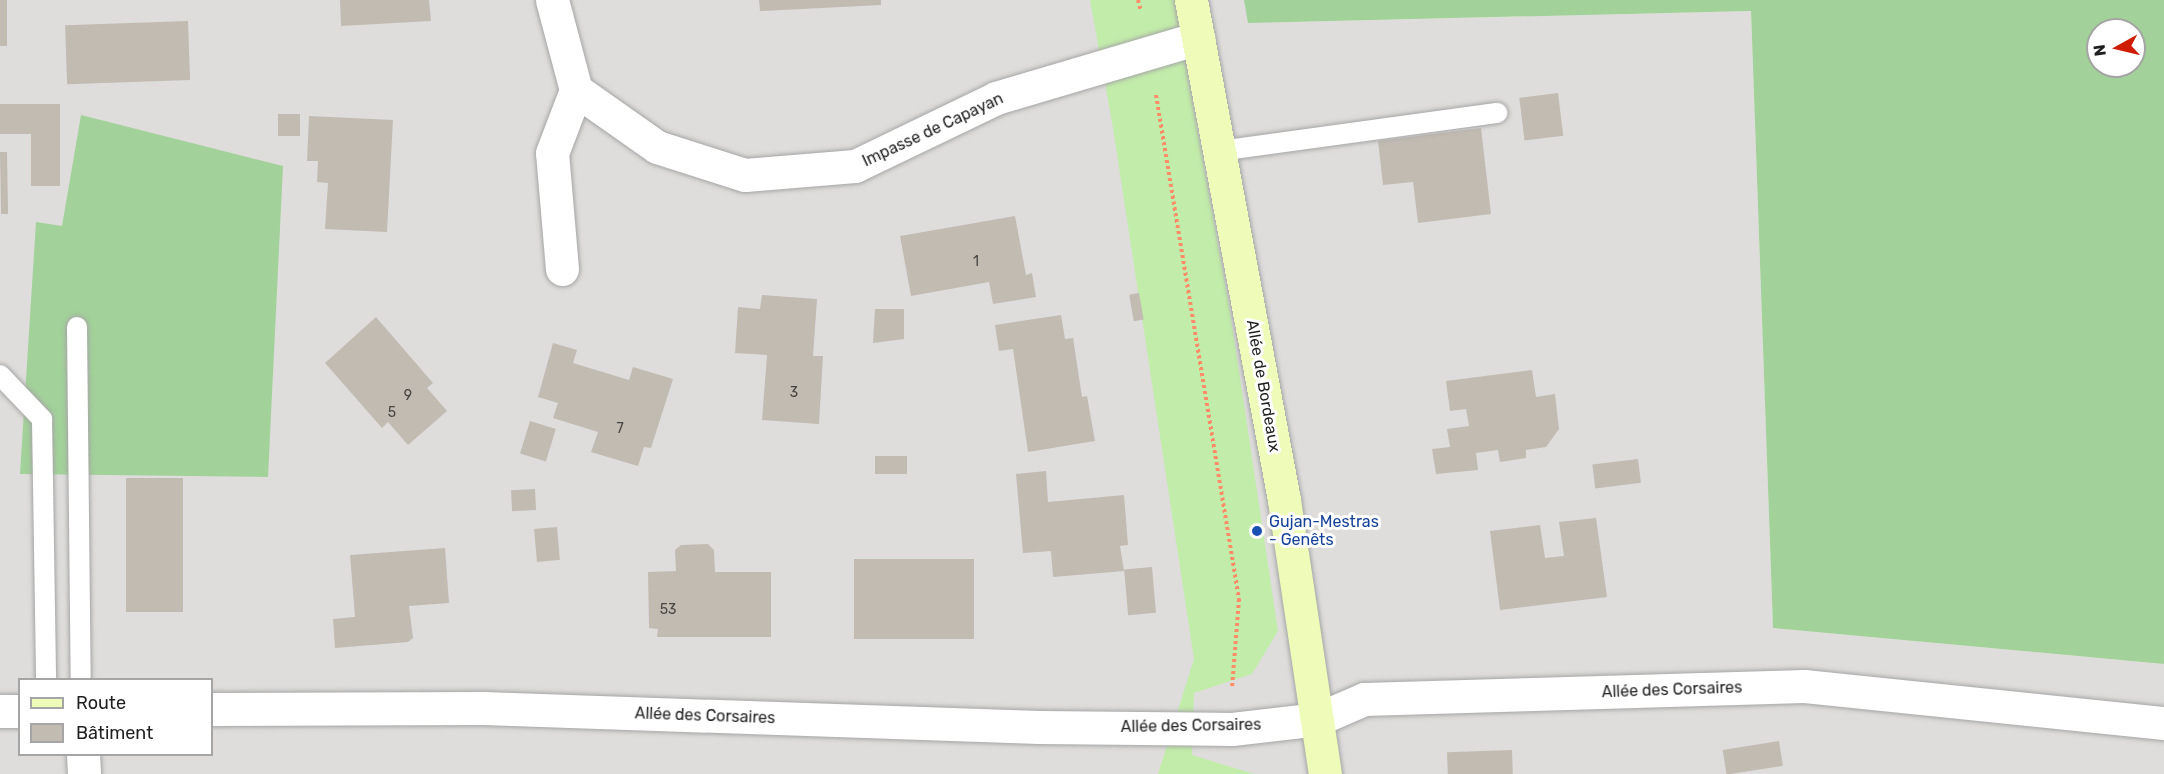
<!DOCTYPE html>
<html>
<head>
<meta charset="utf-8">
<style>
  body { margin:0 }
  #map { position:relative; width:2164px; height:774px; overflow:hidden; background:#f0eee6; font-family:Rubik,sans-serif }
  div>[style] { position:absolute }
  .residential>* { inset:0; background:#dedddc }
  .grass>* { inset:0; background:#c2ecaa }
  .forest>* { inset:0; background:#a2d199 }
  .building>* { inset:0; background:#c1bbb2; transform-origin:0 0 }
  .path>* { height:4px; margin-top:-2px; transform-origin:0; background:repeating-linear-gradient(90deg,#fe8c69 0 3px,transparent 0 6px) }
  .roads { filter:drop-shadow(0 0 2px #a6a6a6) drop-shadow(0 0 2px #a6a6a6) }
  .service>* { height:20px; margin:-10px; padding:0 10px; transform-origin:10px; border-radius:10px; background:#fff }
  .minor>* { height:33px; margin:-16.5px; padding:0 16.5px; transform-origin:16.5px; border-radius:16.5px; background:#fff }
  .secondary>* { height:33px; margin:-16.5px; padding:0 16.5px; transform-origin:16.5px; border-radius:16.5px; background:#effbb9 }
  .dots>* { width:16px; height:16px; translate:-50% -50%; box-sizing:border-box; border:3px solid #fff; border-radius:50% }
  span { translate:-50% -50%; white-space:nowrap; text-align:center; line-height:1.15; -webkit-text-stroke:6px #fff; paint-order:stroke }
  .number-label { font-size:14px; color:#484644 }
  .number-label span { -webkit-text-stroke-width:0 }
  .street-label { font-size:16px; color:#1f1f1f }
  .transit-label { font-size:16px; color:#164399 }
  .left { translate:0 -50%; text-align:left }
  .legend { position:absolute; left:18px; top:678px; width:195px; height:78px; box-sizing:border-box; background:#fff; border:2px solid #a5a5a5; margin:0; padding:8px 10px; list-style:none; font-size:18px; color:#1f1f1f }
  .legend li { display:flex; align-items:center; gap:12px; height:30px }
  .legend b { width:30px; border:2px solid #a5a5a5 }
  .north { position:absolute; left:2086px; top:18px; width:60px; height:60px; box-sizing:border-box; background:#fff; border:2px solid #a5a5a5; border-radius:50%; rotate:262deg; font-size:16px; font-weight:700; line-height:24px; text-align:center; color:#1f1f1f }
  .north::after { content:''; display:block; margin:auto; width:21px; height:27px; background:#cf1b00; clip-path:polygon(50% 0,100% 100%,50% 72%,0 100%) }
</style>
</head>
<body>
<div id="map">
  <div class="residential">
    <i style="clip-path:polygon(evenodd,0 0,1244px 0,1249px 23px,1751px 11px,1773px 628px,2164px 664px,2164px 774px,0 774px,0 0,20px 680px,212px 680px,212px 754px,20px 754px,20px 680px)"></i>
  </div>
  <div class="grass">
    <i style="clip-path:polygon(1090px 0,1175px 0,1175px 3px,1230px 311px,1278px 631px,1252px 674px,1194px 693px,1192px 755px,1254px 774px,1158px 774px,1194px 659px,1113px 128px)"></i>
  </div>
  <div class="forest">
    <i style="clip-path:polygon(evenodd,1244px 0,2164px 0,2164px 664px,1773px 628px,1751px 11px,1248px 23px,1244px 0,2098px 30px,2134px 30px,2134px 66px,2098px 66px,2098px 30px)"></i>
    <i style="clip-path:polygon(81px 115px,283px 166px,268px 477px,20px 474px,36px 222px,62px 226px)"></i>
  </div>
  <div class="building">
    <i style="left:0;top:0;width:7px;height:46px"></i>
    <i style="clip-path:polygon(340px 0,429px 0,431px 21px,341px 26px)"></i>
    <i style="clip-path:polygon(759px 0,881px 0,881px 5px,760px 11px)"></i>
    <i style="left:188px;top:21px;width:59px;height:123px;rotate:88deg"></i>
    <i style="left:1558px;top:93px;width:43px;height:39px;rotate:83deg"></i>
    <i style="clip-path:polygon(0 104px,60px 104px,60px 186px,31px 186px,31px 134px,0 134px)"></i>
    <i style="left:278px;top:114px;width:22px;height:22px"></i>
    <i style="clip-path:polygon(309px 116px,393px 120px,387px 232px,325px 229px,328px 183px,317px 182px,318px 161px,307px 161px)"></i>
    <i style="clip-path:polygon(1481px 128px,1491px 214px,1418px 223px,1413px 182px,1383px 185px,1378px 141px)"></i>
    <i style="left:7px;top:152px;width:62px;height:7px;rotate:89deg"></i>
    <i style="clip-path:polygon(1015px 216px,1026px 275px,1032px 273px,1036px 297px,993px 304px,989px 282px,911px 296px,900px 236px)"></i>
    <i style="left:1139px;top:293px;width:27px;height:10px;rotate:80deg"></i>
    <i style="clip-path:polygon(762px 295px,817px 299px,813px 356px,823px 356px,819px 424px,762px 420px,767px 355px,735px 353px,738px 307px,760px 309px)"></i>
    <i style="clip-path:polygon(875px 309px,904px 309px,904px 339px,873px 343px)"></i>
    <i style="clip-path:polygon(1061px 315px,1065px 339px,1073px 338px,1082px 397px,1087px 396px,1095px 441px,1028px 452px,1013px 349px,999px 351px,995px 325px)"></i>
    <i style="clip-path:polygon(376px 317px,433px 383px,427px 388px,447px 411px,408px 445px,388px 422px,382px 428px,325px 363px)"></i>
    <i style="clip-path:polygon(553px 343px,577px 350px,573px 363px,629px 380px,633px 367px,673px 379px,651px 448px,644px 447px,638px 466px,591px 452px,598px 432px,553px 418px,558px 403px,538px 397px)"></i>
    <i style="clip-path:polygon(1532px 370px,1536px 397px,1555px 394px,1559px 429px,1546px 447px,1526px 450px,1526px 458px,1500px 462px,1498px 450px,1476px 453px,1478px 470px,1436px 474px,1432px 449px,1450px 447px,1447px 429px,1469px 426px,1466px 409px,1450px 411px,1446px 381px)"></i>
    <i style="left:530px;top:421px;width:27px;height:34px;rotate:17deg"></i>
    <i style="left:907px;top:456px;width:18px;height:32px;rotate:90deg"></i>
    <i style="left:1638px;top:459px;width:24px;height:46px;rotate:83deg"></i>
    <i style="clip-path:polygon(1046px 471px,1048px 502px,1124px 495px,1128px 545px,1120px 546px,1124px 571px,1053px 577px,1051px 551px,1023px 553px,1016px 474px)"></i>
    <i style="left:126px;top:478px;width:57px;height:134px"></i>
    <i style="left:535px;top:489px;width:21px;height:24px;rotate:87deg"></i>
    <i style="clip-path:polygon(1596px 518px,1607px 597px,1500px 610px,1490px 531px,1540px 525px,1545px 558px,1564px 556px,1559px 522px)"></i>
    <i style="left:557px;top:527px;width:33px;height:23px;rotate:85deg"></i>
    <i style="clip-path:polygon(708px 544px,714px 550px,715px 572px,771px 572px,771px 637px,657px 637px,658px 629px,649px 628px,648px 572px,676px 571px,675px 550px,681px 545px)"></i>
    <i style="clip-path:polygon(445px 548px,449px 603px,409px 606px,413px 638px,408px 642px,335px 648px,333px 619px,355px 617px,350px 555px)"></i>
    <i style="left:854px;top:559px;width:120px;height:80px"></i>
    <i style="left:1152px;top:567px;width:46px;height:28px;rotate:85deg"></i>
    <i style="left:1779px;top:741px;width:25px;height:57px;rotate:81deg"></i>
    <i style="left:1512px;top:750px;width:24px;height:65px;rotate:88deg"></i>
  </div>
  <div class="path">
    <i style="left:1138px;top:0;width:11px;rotate:75deg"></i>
    <i style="left:1156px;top:95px;width:511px;rotate:80.65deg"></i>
    <i style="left:1239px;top:599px;width:88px;rotate:94.5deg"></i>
  </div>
  <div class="roads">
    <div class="service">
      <i style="left:1219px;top:151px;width:281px;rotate:-7.8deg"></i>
      <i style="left:77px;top:327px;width:353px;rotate:89.4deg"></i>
      <i style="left:0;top:375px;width:61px;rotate:46.3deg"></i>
      <i style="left:42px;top:419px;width:261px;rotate:89.1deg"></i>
    </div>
    <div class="minor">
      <i style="left:552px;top:0;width:93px;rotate:75.1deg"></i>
      <i style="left:576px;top:90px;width:99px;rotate:35.1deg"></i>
      <i style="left:657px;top:147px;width:92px;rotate:17.7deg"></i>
      <i style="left:745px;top:175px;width:110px;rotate:-4.7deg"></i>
      <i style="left:855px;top:166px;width:157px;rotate:-25.7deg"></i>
      <i style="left:996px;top:98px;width:211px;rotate:-16.5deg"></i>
      <i style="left:562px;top:269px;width:116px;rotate:-94.9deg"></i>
      <i style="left:552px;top:153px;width:67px;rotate:-69.1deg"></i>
      <i style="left:212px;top:709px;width:271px;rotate:-0.2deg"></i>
      <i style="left:483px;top:708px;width:556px;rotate:1.96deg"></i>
      <i style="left:1039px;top:727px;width:193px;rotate:0.6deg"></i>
      <i style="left:1232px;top:729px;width:87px;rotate:-6.6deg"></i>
      <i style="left:1318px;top:719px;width:50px;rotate:-23.5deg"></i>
      <i style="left:1364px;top:699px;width:440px;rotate:-1.7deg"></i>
      <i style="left:1804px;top:686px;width:362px;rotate:5.9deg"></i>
      <i style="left:0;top:711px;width:20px"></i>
      <i style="left:83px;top:754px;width:20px;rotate:87deg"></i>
    </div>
    <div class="secondary">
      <i style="left:1191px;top:0;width:509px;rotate:79.46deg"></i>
      <i style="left:1284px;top:500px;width:277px;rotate:81.5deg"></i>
    </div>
  </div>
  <div class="dots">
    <i style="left:1257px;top:531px;background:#1a4fb4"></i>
  </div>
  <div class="number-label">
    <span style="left:976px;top:262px">1</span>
    <span style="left:794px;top:393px">3</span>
    <span style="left:408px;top:396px">9</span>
    <span style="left:392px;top:413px">5</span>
    <span style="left:620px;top:429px">7</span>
    <span style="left:668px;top:610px">53</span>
  </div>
  <div class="street-label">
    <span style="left:933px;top:130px;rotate:-25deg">Impasse de Capayan</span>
    <span style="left:1263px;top:386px;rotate:80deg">Allée de Bordeaux</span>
    <span style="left:1672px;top:690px;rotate:-2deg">Allée des Corsaires</span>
    <span style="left:705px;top:716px;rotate:2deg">Allée des Corsaires</span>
    <span style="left:1191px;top:726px;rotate:-1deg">Allée des Corsaires</span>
  </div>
  <div class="transit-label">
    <span class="left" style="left:1269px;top:531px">Gujan-Mestras<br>- Genêts</span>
  </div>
  <ul class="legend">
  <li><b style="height:8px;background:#effbb9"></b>Route</li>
  <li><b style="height:16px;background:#c1bbb2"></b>Bâtiment</li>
  </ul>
  <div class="north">N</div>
</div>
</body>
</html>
